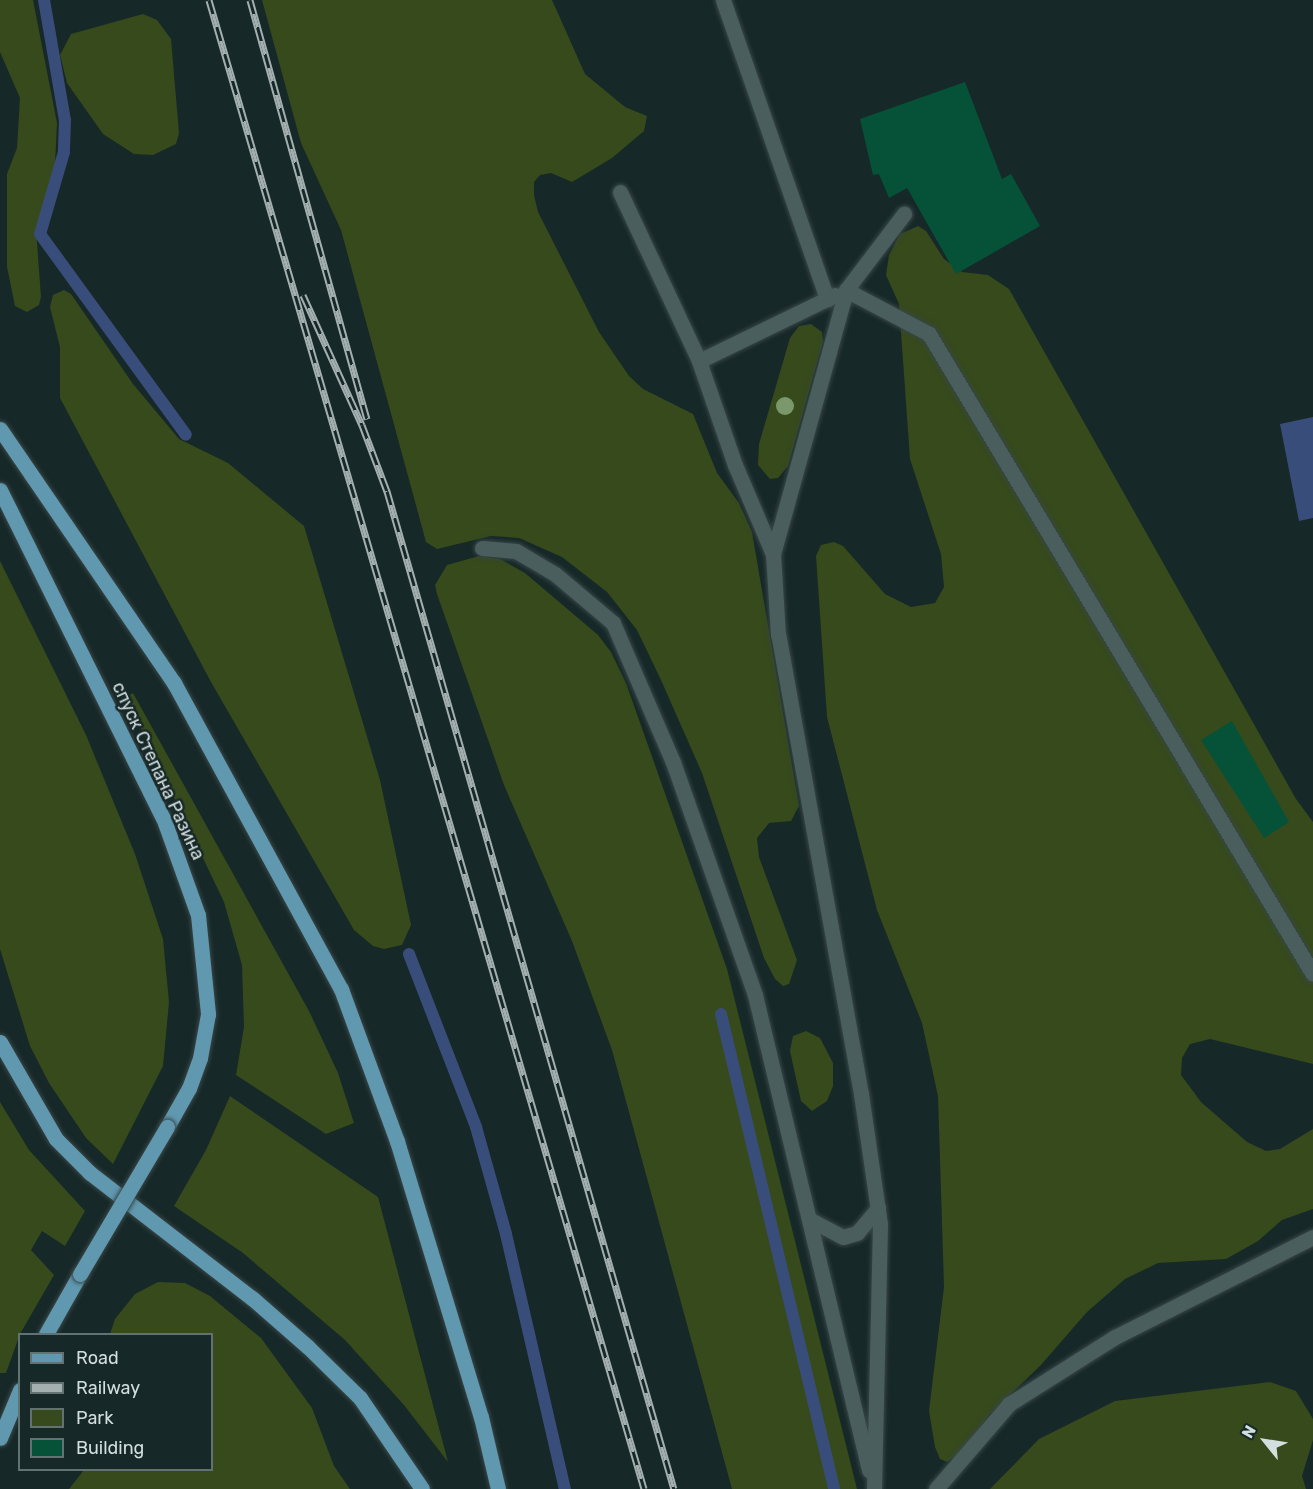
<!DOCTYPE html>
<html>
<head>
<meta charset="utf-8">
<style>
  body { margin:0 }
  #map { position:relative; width:1313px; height:1489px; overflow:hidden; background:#172828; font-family:Rubik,sans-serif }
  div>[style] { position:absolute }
  .green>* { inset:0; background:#364a1c }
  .water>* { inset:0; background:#394d7b }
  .stream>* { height:12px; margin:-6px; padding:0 6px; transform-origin:6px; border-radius:6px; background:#394d7b }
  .building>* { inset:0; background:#065238 }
  .roads { filter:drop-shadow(0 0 2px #384646) drop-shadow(0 0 2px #384646) }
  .minor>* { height:15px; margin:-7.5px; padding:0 7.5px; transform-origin:7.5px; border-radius:7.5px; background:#4b5e5e }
  .major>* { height:15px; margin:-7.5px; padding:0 7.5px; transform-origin:7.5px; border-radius:7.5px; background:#6098b0 }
  .rail>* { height:7px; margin-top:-3.5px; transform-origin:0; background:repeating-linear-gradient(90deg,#172828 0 14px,#a4b0b0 0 28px); box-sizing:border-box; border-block:2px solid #a4b0b0 }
  .bridges { filter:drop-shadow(0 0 2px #384646) drop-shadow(0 0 2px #384646) }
  .major-bridge>* { height:15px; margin:-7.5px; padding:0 7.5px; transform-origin:7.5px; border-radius:7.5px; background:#6098b0 }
  .trees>* { width:18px; height:18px; margin:-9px; border-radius:50%; background:#7b986c }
  span { translate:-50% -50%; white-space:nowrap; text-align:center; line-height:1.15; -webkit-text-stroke:5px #172828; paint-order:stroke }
  .street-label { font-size:18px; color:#d3dede }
  .legend { position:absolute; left:18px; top:1333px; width:195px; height:138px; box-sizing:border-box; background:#172828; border:2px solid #627171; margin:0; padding:8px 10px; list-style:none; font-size:18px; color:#d3dede }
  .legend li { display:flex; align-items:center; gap:12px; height:30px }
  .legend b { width:30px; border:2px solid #627171 }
  .north { position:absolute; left:1235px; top:1411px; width:60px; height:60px; -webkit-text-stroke:4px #172828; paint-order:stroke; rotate:300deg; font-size:16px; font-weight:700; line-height:24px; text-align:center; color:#d3dede }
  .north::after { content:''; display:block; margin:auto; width:21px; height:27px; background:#d3dede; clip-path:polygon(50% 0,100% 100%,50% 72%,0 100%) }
</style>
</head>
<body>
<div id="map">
  <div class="green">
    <i style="clip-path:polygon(0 0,33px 0,57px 123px,55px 164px,36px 229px,41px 297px,39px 305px,27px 312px,15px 306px,7px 267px,7px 174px,17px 148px,20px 98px,0 52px)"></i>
    <i style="clip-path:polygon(262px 0,552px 0,585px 74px,625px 107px,647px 116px,644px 131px,612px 158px,572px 182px,551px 173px,540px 175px,534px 182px,534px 195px,538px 212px,599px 332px,629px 376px,643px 389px,693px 414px,717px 473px,739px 503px,752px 532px,799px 806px,791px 821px,769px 823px,757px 838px,759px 857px,797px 960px,789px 984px,783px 986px,775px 979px,764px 958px,702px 773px,661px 680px,637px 630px,607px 592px,562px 557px,519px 538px,491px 536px,437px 549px,426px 542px,341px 230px,301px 143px)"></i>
    <i style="clip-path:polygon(143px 14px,157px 20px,171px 39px,179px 133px,176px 144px,153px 155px,134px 154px,103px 134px,67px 83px,60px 55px,71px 34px)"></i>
    <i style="clip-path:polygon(918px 226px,926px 231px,944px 259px,962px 272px,988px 275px,1009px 289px,1296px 799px,1313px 822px,1313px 1064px,1210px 1039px,1190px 1044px,1182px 1058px,1181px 1075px,1201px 1102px,1247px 1142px,1266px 1151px,1280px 1149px,1313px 1129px,1313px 1209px,1282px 1220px,1258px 1241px,1226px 1259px,1158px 1263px,1125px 1279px,1087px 1312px,1040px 1366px,990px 1414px,957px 1456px,947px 1462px,940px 1459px,935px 1447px,929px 1411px,944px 1287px,938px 1096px,922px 1023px,877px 910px,827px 717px,816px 556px,821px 545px,834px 542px,843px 546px,885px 594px,911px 607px,935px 603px,944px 587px,941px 554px,910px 459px,899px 304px,886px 275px,889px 255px,900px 234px)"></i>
    <i style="clip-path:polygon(64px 290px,71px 294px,133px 384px,179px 439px,228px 463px,304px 526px,380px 780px,411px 925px,402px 945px,384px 949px,373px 946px,354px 930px,211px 682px,60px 398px,60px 347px,50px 307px,53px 295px)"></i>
    <i style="clip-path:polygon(811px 324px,822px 332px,823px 342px,788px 466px,778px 478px,770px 479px,758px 465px,759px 444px,790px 338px,799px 326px)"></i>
    <i style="clip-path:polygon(479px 556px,500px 559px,525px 573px,598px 635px,611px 652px,626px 683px,727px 969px,857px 1489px,732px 1489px,612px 1050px,572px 941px,504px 785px,437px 594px,435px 585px,447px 565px)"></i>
    <i style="clip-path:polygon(0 561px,86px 735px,135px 854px,163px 939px,169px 1002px,163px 1066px,113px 1164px,86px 1138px,49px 1083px,30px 1046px,0 949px)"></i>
    <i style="clip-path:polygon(133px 693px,309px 1011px,338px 1073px,354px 1123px,326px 1134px,236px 1075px,244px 1027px,242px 965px,224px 902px,126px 697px)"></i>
    <i style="clip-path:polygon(806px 1031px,820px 1038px,833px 1063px,833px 1086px,827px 1101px,812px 1111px,801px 1101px,790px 1051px,793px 1036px)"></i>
    <i style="clip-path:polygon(230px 1096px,378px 1197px,448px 1462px,404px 1405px,345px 1340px,243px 1253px,174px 1206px,206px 1150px)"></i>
    <i style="clip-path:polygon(0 1102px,29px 1150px,85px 1211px,65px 1246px,42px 1231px,31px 1250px,54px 1275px,20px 1334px,6px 1373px,0 1373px)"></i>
    <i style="clip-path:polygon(158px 1282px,185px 1283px,210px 1296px,261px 1338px,312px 1408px,334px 1466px,350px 1489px,69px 1489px,84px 1470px,212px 1470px,212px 1334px,110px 1334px,115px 1319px,135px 1294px)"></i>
    <i style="clip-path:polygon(1270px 1382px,1296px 1391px,1313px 1419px,1313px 1440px,1302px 1476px,1306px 1489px,990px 1489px,1039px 1439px,1115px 1401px)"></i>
  </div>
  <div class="water">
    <i style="clip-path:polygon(1313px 417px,1313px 518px,1299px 521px,1280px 424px)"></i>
  </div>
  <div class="stream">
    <i style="left:44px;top:0;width:122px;rotate:80.1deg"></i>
    <i style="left:65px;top:120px;width:32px;rotate:92deg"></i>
    <i style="left:64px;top:152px;width:85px;rotate:106.3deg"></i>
    <i style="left:40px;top:234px;width:248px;rotate:54deg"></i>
    <i style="left:409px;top:954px;width:186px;rotate:68.8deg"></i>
    <i style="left:476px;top:1127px;width:111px;rotate:74.3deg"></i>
    <i style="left:506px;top:1234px;width:262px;rotate:77deg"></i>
    <i style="left:721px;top:1014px;width:488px;rotate:76.6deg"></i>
  </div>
  <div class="building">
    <i style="clip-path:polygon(965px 82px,1002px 179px,1011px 174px,1040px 226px,956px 274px,907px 188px,889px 198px,879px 174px,873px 175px,860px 119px)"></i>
    <i style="clip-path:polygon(1232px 721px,1289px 822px,1264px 838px,1201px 740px)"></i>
  </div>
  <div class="roads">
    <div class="minor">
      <i style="left:723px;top:0;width:317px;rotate:70.8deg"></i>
      <i style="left:620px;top:192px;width:187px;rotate:64.9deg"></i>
      <i style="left:699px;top:361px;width:110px;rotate:70.9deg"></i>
      <i style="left:735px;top:465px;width:97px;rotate:66.9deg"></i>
      <i style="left:846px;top:290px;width:94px;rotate:27.9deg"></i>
      <i style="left:929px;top:334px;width:746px;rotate:59.04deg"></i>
      <i style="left:699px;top:361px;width:151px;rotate:-25.9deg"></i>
      <i style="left:482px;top:548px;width:34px;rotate:5deg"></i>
      <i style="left:516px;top:551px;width:45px;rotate:30.5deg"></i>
      <i style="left:555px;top:574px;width:76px;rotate:40.2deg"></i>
      <i style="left:613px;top:623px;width:151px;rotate:66.7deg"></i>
      <i style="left:673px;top:762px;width:247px;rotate:70.6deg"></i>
      <i style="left:755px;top:995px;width:489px;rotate:76.5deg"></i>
      <i style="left:809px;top:1219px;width:38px;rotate:28deg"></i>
      <i style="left:843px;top:1237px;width:15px;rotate:-16deg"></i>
      <i style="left:857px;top:1233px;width:33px;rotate:-50deg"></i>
      <i style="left:874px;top:1489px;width:265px;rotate:-88.7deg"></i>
      <i style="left:880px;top:1224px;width:131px;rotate:-98.3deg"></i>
      <i style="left:861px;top:1094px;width:466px;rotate:-100.2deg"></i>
      <i style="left:778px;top:635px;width:81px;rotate:-93.5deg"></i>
      <i style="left:773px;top:554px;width:274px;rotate:-74.5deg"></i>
      <i style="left:846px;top:290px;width:96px;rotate:-52.7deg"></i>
      <i style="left:936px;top:1489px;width:112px;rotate:-49.3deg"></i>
      <i style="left:1009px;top:1404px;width:125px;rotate:-32.3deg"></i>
      <i style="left:1115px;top:1337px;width:222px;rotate:-26.8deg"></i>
    </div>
    <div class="major">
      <i style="left:0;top:429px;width:308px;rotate:55.6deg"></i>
      <i style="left:174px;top:683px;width:349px;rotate:61.4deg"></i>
      <i style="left:341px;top:989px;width:162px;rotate:69.8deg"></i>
      <i style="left:397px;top:1141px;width:288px;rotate:73.1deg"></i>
      <i style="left:481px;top:1417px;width:74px;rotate:76.7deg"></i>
      <i style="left:0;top:490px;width:372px;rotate:63.6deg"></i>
      <i style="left:165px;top:823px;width:98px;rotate:70.3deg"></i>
      <i style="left:198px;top:915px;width:100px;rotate:84.2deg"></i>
      <i style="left:208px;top:1014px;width:45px;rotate:100.3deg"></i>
      <i style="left:200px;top:1058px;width:32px;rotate:110deg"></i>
      <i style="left:189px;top:1088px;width:45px;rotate:119.4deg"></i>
      <i style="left:0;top:1042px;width:112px;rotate:60deg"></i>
      <i style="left:56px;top:1139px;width:48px;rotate:45deg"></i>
      <i style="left:90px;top:1173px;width:205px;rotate:37.7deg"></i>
      <i style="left:252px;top:1298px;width:74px;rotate:41.2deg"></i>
      <i style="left:308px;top:1347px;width:73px;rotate:44.4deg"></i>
      <i style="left:360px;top:1398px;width:110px;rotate:55.7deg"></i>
      <i style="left:46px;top:1334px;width:69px;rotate:-60.5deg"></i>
      <i style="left:0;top:1438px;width:52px;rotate:-67.4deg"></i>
    </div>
  </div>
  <div class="rail">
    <i style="left:209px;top:0;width:1551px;rotate:73.71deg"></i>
    <i style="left:250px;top:0;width:435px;rotate:74.4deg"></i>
    <i style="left:303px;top:295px;width:143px;rotate:65.6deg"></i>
    <i style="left:362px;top:425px;width:71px;rotate:69.3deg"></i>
    <i style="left:387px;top:491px;width:1038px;rotate:73.96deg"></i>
  </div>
  <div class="bridges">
    <div class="major-bridge">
      <i style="left:80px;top:1274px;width:171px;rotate:-59.4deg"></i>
    </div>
  </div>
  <div class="trees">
    <i style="left:785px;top:406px"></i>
  </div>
  <div class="street-label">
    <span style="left:158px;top:771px;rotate:65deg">спуск Степана Разина</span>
  </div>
  <ul class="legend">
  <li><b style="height:8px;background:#6098b0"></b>Road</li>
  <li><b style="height:8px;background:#a4b0b0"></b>Railway</li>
  <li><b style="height:16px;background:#364a1c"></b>Park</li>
  <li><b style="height:16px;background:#065238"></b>Building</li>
  </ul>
  <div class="north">N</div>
</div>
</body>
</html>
